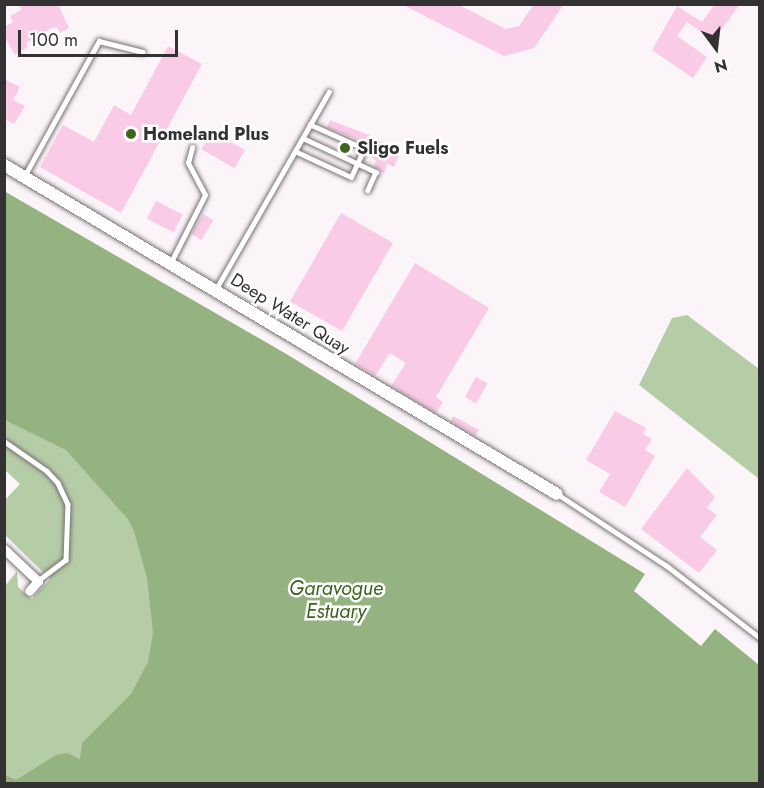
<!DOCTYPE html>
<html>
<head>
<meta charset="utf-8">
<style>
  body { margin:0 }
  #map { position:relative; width:764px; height:788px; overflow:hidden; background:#fbf4f8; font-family:Jost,sans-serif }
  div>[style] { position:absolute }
  .green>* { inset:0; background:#b5cda6 }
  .water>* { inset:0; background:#94b380 }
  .building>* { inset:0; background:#f9cbe7; transform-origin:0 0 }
  .roads { filter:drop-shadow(0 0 2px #777174) drop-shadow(0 0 2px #777174) }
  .service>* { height:4.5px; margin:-2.25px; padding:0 2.25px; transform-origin:2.25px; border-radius:2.25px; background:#fff }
  .minor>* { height:9px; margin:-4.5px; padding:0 4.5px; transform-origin:4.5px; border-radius:4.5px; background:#fff }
  .tertiary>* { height:12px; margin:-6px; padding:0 6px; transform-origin:6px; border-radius:6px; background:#fff }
  .dots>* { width:16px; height:16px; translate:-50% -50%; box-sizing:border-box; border:3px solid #fff; border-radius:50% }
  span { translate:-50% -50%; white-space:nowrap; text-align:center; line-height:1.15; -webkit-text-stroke:5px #fff; paint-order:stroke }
  .poi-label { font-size:18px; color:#343133; font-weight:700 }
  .left { translate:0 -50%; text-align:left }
  .street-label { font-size:18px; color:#343133 }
  .water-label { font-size:20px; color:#3c631c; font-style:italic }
  .frame { position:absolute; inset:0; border:6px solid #343133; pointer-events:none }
  .north { position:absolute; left:686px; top:18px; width:60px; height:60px; -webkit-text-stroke:4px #fff; paint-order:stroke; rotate:165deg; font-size:16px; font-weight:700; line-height:24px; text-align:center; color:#343133 }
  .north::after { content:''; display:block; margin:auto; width:21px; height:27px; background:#343133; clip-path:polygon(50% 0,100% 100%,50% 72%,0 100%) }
  .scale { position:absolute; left:18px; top:30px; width:160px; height:27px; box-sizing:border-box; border:3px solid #343133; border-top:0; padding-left:8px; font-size:18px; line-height:21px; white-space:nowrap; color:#343133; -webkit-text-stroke:4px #fff; paint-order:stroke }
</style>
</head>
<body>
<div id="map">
  <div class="green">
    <i style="clip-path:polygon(687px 315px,759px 369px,759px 479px,639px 385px,672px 318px)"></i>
    <i style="clip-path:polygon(4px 376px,525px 696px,5px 783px,5px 586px,17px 571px,18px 587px,32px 599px,50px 579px,5px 535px,5px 500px,20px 484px,5px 470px)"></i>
  </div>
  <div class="water">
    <i style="clip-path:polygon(4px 191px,288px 355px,645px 574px,634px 591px,701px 646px,715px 629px,759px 665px,759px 783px,5px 783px,5px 775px,16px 780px,56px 755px,67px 753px,80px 759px,82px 743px,131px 694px,148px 662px,153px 633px,147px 578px,134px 531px,127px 518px,66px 450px,5px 420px)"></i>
  </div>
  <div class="building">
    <i style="clip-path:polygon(18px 4px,58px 4px,69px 28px,60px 33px,57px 27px,50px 29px,26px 43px,28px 47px,15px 55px,4px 36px,4px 27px,13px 22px,10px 16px,21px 10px)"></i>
    <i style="clip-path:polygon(401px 4px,457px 4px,506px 29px,519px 26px,534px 4px,564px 4px,534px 48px,504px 56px)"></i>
    <i style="clip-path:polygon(715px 4px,740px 4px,719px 33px,708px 37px,687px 22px,677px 36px,707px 57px,693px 78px,652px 50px,677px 6px,702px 22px)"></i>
    <i style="clip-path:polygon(168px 46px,202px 64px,121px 213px,40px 167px,63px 125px,94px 142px,114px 105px,131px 115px)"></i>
    <i style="clip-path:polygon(4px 79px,20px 87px,13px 100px,25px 106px,14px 124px,4px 119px)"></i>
    <i style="left:330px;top:120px;width:43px;height:8px;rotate:21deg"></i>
    <i style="left:212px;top:131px;width:38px;height:21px;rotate:30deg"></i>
    <i style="clip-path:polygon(378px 140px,401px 150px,394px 167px,387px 164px,384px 174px,374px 166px,376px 160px,371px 158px)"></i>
    <i style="left:156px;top:201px;width:30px;height:20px;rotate:27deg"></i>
    <i style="left:341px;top:213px;width:60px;height:102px;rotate:30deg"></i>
    <i style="left:203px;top:214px;width:12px;height:23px;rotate:31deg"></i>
    <i style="clip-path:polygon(415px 263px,489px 308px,436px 397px,443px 402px,436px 413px,391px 386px,406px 363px,390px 353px,375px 376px,355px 364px)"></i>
    <i style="left:476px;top:377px;width:13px;height:23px;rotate:29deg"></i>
    <i style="clip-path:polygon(615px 411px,646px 428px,643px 434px,652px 439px,645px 450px,655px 456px,625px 507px,599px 492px,610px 474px,586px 460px)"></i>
    <i style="clip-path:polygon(453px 416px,479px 430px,475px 436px,451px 421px)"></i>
    <i style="clip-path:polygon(687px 468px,715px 497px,707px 508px,717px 515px,700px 537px,717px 550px,699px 573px,641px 529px)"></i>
  </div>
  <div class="roads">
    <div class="service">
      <i style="left:303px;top:138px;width:81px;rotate:25deg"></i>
      <i style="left:376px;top:172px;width:20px;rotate:114deg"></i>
      <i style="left:295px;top:151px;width:62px;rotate:24.9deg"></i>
      <i style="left:351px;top:177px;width:31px;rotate:-65deg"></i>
      <i style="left:364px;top:149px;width:59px;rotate:-156deg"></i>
      <i style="left:25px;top:175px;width:153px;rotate:-61.1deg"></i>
      <i style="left:99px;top:41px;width:45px;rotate:14deg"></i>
      <i style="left:171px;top:262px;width:75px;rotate:-63.1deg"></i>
      <i style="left:205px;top:195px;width:36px;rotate:-118deg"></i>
      <i style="left:188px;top:163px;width:16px;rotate:-75deg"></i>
      <i style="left:216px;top:289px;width:227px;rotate:-60.2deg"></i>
      <i style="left:4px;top:441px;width:52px;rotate:34.9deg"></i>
      <i style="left:47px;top:471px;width:16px;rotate:47deg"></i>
      <i style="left:58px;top:483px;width:23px;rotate:65deg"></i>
      <i style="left:68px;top:504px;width:56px;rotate:92deg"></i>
      <i style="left:66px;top:560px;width:35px;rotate:143deg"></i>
      <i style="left:559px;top:495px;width:129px;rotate:33.3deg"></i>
      <i style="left:667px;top:566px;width:118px;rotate:37.7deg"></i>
    </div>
    <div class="minor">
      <i style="left:4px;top:549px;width:47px;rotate:43.3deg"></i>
      <i style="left:38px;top:581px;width:13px;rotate:132deg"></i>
    </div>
    <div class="tertiary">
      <i style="left:4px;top:165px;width:643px;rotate:30.75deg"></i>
    </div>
  </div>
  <div class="dots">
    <i style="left:131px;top:134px;background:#3e641e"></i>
    <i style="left:345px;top:148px;background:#3e641e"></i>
  </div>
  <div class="poi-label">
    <span class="left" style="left:143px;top:134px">Homeland Plus</span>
    <span class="left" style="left:357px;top:148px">Sligo Fuels</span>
  </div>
  <div class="street-label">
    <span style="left:290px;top:314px;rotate:32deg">Deep Water Quay</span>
  </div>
  <div class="water-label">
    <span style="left:336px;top:600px">Garavogue<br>Estuary</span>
  </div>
  <div class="frame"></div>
  <div class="north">N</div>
  <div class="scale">100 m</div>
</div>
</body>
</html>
